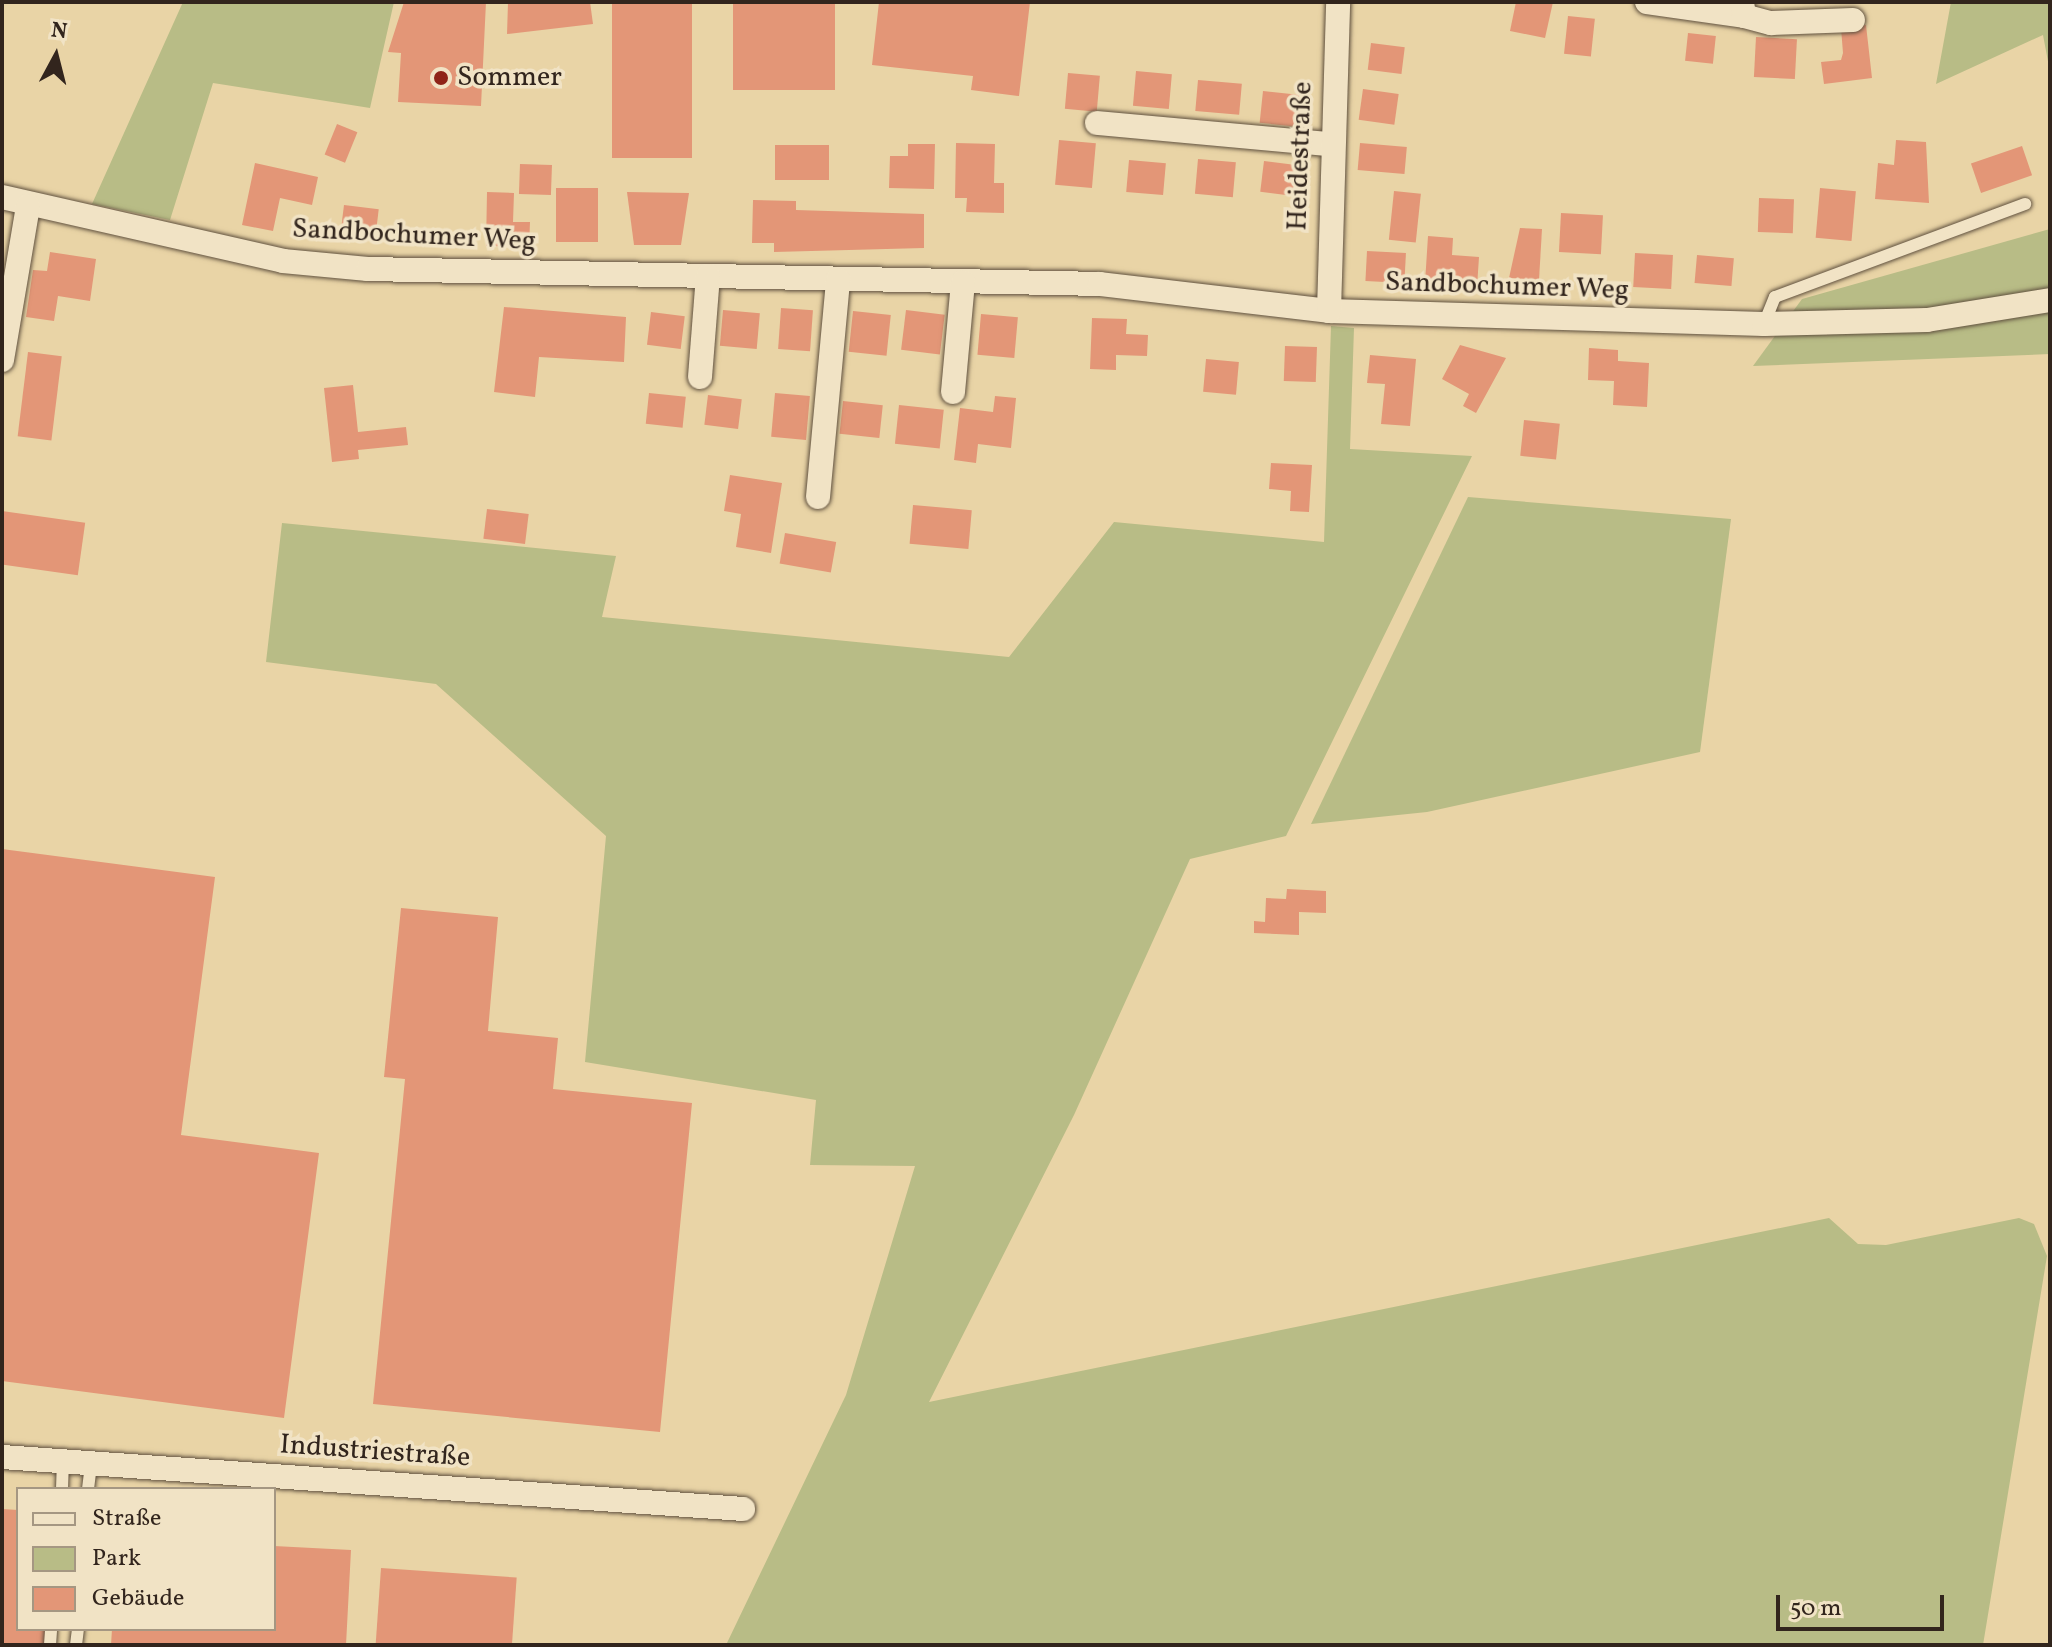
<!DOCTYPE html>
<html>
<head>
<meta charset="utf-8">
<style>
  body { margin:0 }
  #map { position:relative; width:2052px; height:1647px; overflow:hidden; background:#e9d4a6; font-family:Vollkorn,serif }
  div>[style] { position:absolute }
  .green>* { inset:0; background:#b8bc86 }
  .building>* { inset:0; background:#e39677; transform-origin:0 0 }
  .roads { filter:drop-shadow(0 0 2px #60513f) drop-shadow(0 0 2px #60513f) }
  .lane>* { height:12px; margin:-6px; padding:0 6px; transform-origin:6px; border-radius:6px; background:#f1e3c5 }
  .street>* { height:24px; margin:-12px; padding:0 12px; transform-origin:12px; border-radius:12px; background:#f1e3c5 }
  .dots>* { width:22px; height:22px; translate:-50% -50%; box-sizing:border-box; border:4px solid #f1e3c5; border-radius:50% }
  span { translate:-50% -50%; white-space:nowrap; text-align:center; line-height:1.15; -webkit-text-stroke:7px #f1e3c5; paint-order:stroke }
  .poi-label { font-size:28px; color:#32251d }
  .left { translate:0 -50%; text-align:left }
  .street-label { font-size:28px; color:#32251d }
  .frame { position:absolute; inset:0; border:4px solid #32251d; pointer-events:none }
  .legend { position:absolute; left:16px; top:1487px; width:260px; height:144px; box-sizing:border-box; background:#f1e3c5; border:2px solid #a59782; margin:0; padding:10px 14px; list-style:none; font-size:24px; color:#32251d }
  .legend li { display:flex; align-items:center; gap:16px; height:40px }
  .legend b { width:40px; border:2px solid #a59782 }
  .north { position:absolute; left:16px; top:16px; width:80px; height:80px; -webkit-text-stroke:6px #f1e3c5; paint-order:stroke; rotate:7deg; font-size:22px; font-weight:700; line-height:32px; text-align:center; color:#32251d }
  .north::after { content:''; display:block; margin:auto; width:28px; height:36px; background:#32251d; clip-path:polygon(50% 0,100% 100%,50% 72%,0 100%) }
  .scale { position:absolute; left:1776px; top:1595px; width:168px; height:36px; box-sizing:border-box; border:4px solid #32251d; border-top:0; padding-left:10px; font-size:24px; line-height:28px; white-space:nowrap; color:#32251d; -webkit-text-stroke:6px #f1e3c5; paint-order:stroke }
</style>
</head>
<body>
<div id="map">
  <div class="green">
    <i style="clip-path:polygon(183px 2px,394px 2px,370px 108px,213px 83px,170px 220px,92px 204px)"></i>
    <i style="clip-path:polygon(1951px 2px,2050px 2px,2050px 72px,2043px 35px,1936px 84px)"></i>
    <i style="clip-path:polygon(2050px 229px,2050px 354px,1753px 366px,1802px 299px)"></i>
    <i style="clip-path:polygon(1331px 326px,1354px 328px,1350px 449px,1472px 456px,1286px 836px,1190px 859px,1074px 1115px,929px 1402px,1829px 1218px,1858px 1244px,1886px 1245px,2019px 1218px,2034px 1224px,2047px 1256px,1983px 1645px,726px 1645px,846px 1395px,915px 1166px,810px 1165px,816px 1100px,585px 1062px,606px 836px,436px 684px,266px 662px,282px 523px,616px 556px,602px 617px,1009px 657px,1114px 522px,1324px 542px)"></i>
    <i style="clip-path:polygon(1468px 497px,1731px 519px,1700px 752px,1427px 812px,1311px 824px)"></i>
  </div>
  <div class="building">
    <i style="clip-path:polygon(404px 2px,486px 2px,481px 106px,398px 102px,401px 53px,388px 52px)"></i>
    <i style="clip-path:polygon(508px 2px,590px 2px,593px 24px,507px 34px)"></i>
    <i style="left:612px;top:2px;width:80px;height:156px"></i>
    <i style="left:733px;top:2px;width:102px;height:88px"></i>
    <i style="clip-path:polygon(879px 2px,1030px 2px,1019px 96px,971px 90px,973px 76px,872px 65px)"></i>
    <i style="clip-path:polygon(1516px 2px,1553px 2px,1545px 38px,1510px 31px)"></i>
    <i style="left:1568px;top:16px;width:27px;height:38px;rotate:6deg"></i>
    <i style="clip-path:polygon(1866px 25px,1872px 78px,1824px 84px,1821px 62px,1841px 60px,1843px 53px,1841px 28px)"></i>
    <i style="left:1688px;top:33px;width:28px;height:28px;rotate:6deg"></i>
    <i style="left:1756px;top:37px;width:41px;height:40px;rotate:3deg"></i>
    <i style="left:1371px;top:43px;width:34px;height:27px;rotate:7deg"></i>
    <i style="left:1136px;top:71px;width:36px;height:35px;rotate:5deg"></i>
    <i style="left:1068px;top:73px;width:32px;height:36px;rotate:5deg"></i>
    <i style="left:1198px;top:80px;width:44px;height:31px;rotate:5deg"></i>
    <i style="left:1363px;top:89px;width:36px;height:31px;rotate:8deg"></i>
    <i style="left:1263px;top:91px;width:40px;height:32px;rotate:6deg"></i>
    <i style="left:337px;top:124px;width:22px;height:33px;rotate:22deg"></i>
    <i style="left:1059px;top:140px;width:37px;height:45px;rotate:5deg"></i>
    <i style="clip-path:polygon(1896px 140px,1926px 142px,1929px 203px,1875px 199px,1878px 163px,1894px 165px)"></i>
    <i style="clip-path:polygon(956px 143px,995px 144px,994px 183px,1004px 183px,1004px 213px,966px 212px,967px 198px,955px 198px)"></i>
    <i style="left:1360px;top:143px;width:47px;height:27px;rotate:5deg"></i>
    <i style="clip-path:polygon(908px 144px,935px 144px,934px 189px,889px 188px,890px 156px,908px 156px)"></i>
    <i style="left:775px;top:145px;width:54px;height:35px"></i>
    <i style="left:2022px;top:146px;width:31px;height:54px;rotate:71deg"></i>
    <i style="left:1198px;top:159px;width:38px;height:35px;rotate:5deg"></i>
    <i style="left:1129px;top:160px;width:37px;height:32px;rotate:5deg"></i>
    <i style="left:1264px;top:161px;width:38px;height:31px;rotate:7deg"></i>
    <i style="clip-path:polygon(255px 163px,318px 177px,312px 205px,280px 198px,273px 231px,242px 225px)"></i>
    <i style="left:520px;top:164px;width:32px;height:30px;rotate:2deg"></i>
    <i style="left:556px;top:188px;width:42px;height:54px"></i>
    <i style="left:1820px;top:188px;width:36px;height:50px;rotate:5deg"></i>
    <i style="left:1394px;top:191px;width:27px;height:49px;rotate:6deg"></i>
    <i style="clip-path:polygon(487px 192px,514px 193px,513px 222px,530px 222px,529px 247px,486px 246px)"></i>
    <i style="clip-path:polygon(627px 192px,689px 193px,681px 245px,634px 245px)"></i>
    <i style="left:1759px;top:198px;width:35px;height:34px;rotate:2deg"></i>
    <i style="clip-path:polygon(753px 200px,796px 201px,796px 210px,924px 214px,924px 248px,774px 252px,774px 243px,752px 243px)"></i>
    <i style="left:344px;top:205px;width:35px;height:31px;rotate:7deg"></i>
    <i style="left:1561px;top:213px;width:42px;height:39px;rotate:3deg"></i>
    <i style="clip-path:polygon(1520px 228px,1542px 229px,1539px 280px,1509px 278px)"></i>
    <i style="clip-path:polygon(1428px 236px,1453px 238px,1452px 255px,1479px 257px,1477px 287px,1425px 283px)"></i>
    <i style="left:1367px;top:251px;width:39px;height:30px;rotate:3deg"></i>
    <i style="clip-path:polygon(50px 252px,96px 259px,90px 301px,58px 296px,54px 321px,26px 317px,33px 270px,47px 271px)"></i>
    <i style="left:1635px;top:253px;width:38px;height:34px;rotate:3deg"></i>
    <i style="left:1697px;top:255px;width:37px;height:28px;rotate:5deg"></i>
    <i style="clip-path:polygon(504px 307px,626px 317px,624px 362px,539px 357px,535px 397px,494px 392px)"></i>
    <i style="left:781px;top:308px;width:32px;height:41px;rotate:4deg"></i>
    <i style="left:723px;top:310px;width:37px;height:36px;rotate:5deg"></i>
    <i style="left:906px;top:310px;width:39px;height:40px;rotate:7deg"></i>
    <i style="left:853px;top:311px;width:38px;height:41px;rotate:6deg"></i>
    <i style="left:651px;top:312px;width:34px;height:33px;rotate:7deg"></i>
    <i style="left:981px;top:314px;width:37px;height:41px;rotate:5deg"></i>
    <i style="clip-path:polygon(1092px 318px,1127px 319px,1126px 334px,1148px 335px,1147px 356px,1116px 355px,1116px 370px,1090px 369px)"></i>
    <i style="clip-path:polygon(1460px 345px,1506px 358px,1476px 413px,1463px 406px,1469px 394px,1442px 379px)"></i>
    <i style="left:1285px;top:346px;width:32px;height:35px;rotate:2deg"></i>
    <i style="clip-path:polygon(1589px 348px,1618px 350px,1618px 361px,1649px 363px,1647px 407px,1613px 405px,1614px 381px,1588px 380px)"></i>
    <i style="left:28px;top:352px;width:34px;height:85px;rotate:7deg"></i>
    <i style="clip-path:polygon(1370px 355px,1416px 359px,1410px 426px,1381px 424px,1385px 384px,1367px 383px)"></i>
    <i style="left:1206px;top:359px;width:33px;height:33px;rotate:5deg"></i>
    <i style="clip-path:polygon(353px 385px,358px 432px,406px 427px,408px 445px,358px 450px,359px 459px,332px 462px,324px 388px)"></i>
    <i style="left:649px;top:393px;width:37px;height:31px;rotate:6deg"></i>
    <i style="left:775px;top:393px;width:35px;height:44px;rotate:5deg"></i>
    <i style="left:708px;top:395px;width:34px;height:30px;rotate:7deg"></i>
    <i style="clip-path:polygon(995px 396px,1016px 398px,1011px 448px,978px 444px,976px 463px,954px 460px,960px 408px,993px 412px)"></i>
    <i style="left:843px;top:401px;width:40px;height:33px;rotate:6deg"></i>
    <i style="left:899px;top:405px;width:45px;height:39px;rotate:6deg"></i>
    <i style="left:1524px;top:420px;width:36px;height:36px;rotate:6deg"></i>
    <i style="clip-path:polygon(1271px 463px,1312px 465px,1309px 512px,1290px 511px,1291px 491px,1269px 489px)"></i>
    <i style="clip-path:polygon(730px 475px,782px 483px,771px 553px,736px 547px,741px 514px,724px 511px)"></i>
    <i style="left:913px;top:505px;width:59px;height:39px;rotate:5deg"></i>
    <i style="left:487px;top:509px;width:42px;height:30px;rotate:7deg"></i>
    <i style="left:2px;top:511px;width:84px;height:53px;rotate:8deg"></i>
    <i style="left:785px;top:533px;width:52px;height:31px;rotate:10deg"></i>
    <i style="clip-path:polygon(2px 849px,215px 877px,181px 1135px,319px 1153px,284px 1418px,2px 1381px)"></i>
    <i style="clip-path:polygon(1287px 889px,1326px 891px,1326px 913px,1299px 912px,1299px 935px,1254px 933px,1254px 921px,1265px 922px,1266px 898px,1286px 899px)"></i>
    <i style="clip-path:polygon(401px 908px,498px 917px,488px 1031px,558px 1038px,553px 1089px,692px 1103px,660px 1432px,373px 1404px,405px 1079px,384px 1077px)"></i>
    <i style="clip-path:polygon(2px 1509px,18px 1510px,18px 1629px,46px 1629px,44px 1645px,2px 1645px)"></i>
    <i style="clip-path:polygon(274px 1546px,351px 1550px,346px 1645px,111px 1645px,112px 1629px,274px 1629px)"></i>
    <i style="left:381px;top:1568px;width:136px;height:77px;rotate:4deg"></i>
  </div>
  <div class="roads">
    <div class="lane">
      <i style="left:1764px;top:324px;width:29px;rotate:-68deg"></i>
      <i style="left:1775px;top:297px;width:267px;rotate:-20.4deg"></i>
      <i style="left:62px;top:1489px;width:28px;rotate:-88deg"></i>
      <i style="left:88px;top:1489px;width:26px;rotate:-83deg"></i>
      <i style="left:50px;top:1645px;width:16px;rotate:-86deg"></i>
      <i style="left:76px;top:1645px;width:16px;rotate:-83deg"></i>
    </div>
    <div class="street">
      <i style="left:1647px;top:2px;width:98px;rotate:8.2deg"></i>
      <i style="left:1744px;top:16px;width:14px;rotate:-98deg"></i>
      <i style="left:1744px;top:16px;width:28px;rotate:15deg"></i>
      <i style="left:1771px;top:23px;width:82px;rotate:-2.1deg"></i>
      <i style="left:1097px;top:123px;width:233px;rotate:5.2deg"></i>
      <i style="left:2px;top:197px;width:288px;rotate:12.8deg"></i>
      <i style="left:283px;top:261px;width:85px;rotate:5.4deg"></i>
      <i style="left:368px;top:269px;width:732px;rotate:1.17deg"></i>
      <i style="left:1100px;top:284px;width:231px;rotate:6.7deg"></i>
      <i style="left:1329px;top:311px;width:435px;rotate:1.7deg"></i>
      <i style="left:1764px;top:324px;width:163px;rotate:-1.4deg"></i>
      <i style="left:1927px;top:320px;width:125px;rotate:-9.2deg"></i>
      <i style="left:1329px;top:311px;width:309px;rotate:-88.3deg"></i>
      <i style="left:2px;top:360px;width:156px;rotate:-80.4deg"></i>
      <i style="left:700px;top:377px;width:101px;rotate:-85.5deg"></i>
      <i style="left:953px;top:392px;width:110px;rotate:-84.8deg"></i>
      <i style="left:818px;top:497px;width:218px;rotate:-84.7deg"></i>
      <i style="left:2px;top:1457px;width:743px;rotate:4.01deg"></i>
    </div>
  </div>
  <div class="dots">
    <i style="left:441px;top:78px;background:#8f2418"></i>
  </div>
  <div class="poi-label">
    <span class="left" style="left:457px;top:78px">Sommer</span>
  </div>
  <div class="street-label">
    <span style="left:1301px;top:156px;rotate:-88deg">Heidestraße</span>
    <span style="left:414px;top:236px;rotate:3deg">Sandbochumer Weg</span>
    <span style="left:1507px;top:287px;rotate:2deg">Sandbochumer Weg</span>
    <span style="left:375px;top:1452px;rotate:4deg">Industriestraße</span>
  </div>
  <div class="frame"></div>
  <ul class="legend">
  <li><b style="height:10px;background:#f1e3c5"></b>Straße</li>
  <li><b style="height:22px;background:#b8bc86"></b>Park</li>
  <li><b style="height:22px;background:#e39677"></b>Gebäude</li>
  </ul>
  <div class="north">N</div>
  <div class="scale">50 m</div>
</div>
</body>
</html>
